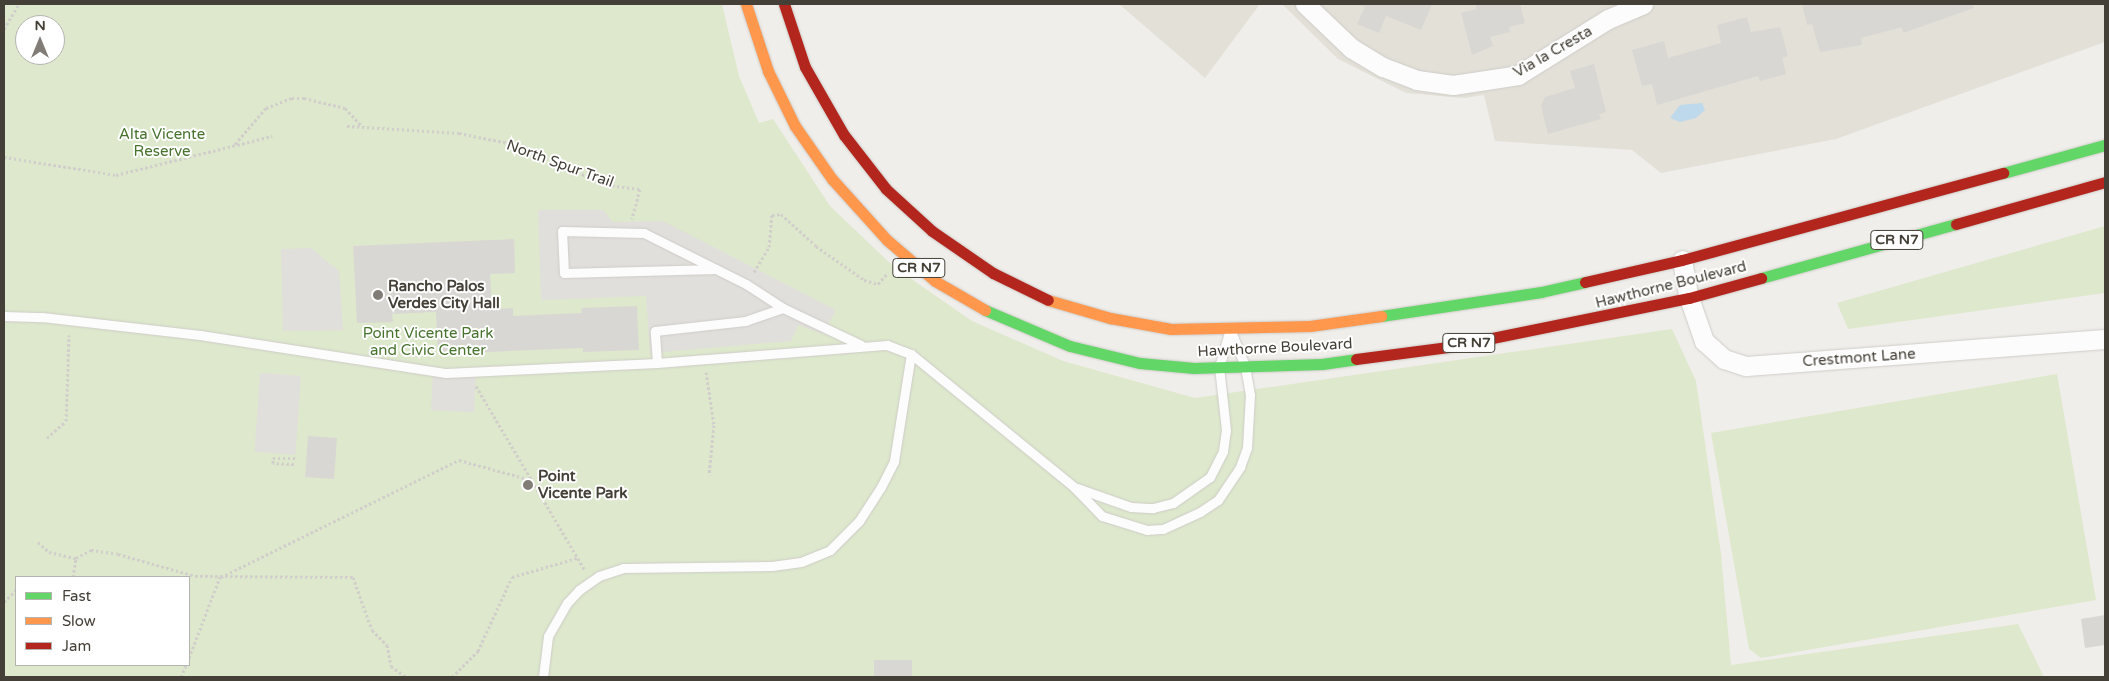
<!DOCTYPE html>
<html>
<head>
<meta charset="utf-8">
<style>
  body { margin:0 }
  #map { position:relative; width:2109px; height:681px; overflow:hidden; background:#f0eeea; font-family:"Varela Round",sans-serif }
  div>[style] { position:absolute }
  .residential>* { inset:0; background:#e3e0d8 }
  .green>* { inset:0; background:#dde8cc }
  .parking>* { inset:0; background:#e1dfdb; transform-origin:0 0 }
  .water>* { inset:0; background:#bed9eb }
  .building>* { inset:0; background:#d9d7d3; transform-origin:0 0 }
  .path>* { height:3px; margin-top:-1.5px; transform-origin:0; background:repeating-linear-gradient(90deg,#d1cecb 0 2.5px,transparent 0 5px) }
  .roads { filter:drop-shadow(0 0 1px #ceccc8) drop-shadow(0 0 1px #ceccc8) }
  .lane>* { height:9px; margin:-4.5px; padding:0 4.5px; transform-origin:4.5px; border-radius:4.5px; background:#fdfcfc }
  .street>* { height:19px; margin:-9.5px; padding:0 9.5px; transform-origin:9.5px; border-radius:9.5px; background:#fdfcfc }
  .fast>* { height:11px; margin:-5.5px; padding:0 5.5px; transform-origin:5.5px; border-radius:5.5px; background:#63d668 }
  .slow>* { height:11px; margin:-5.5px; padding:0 5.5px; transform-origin:5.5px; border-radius:5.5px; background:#ff974d }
  .jam>* { height:11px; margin:-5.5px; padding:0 5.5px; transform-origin:5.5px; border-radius:5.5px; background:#b3261e }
  .dots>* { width:14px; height:14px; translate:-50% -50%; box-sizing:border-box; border:2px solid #fff; border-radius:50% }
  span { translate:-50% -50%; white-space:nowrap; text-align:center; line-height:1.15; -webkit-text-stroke:4px #fff; paint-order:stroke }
  .shield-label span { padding:1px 4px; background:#fff; border:1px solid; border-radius:4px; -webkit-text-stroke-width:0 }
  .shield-label { font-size:14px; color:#454037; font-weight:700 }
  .street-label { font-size:15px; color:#454037 }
  .park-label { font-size:15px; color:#48732e }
  .poi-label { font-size:15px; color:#454037; font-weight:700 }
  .left { translate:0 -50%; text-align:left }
  .frame { position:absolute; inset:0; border:5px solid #454037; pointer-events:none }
  .legend { position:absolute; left:15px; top:576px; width:175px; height:90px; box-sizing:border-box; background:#fff; border:1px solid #b5b3af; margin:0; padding:6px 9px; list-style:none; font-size:15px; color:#454037 }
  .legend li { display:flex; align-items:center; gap:10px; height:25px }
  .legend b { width:25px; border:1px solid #b5b3af }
  .north { position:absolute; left:15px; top:15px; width:50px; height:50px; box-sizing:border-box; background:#fff; border:1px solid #b5b3af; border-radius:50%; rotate:0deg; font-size:14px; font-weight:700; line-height:20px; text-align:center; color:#454037 }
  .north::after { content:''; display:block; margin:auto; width:18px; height:22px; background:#817d76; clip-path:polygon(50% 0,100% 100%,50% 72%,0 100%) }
</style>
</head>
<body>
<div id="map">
  <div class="residential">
    <i style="clip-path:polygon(1119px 4px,1260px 4px,1205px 78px)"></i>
    <i style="clip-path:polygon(1282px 4px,2105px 4px,2105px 42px,1836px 139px,1661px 173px,1632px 150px,1495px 141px,1484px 95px,1464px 98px,1406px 93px,1338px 59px)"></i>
  </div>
  <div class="green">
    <i style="clip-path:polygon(evenodd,4px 4px,722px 4px,739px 76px,759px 123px,773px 119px,830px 206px,894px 267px,972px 321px,1063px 361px,1195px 398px,1672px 329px,1696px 381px,1721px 554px,1731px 665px,2018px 624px,2044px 677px,4px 677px,4px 4px,25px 25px,55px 25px,55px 55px,25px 55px,25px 25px,4px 4px,16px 577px,189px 577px,189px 665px,16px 665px,16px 577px)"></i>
    <i style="clip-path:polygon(2105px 226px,2105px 293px,1848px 329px,1837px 303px)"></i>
    <i style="clip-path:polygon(2057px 374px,2096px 600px,1761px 658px,1749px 649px,1711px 433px)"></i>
  </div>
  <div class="parking">
    <i style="clip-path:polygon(538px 210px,603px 210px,613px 222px,663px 221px,836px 310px,823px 334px,798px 325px,791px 341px,650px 353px,646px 296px,541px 300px)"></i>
    <i style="clip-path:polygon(311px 248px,339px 271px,343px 330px,283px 331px,281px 249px)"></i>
    <i style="left:433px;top:371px;width:43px;height:39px;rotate:3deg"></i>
    <i style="left:260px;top:373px;width:41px;height:79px;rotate:4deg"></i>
  </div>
  <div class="water">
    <i style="clip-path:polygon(1702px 103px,1705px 110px,1696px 118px,1680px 122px,1670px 118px,1680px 105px)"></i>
  </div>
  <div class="building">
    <i style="clip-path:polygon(1357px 4px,1432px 4px,1421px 30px,1386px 16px,1379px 33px,1357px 24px,1365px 7px)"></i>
    <i style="clip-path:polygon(1475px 4px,1520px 4px,1525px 23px,1509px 27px,1510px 32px,1490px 37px,1493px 46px,1472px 55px,1461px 13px,1477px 9px)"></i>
    <i style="clip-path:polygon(1802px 4px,1973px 4px,1974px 8px,1903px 33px,1902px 27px,1861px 38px,1862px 45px,1820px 52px,1812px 24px,1807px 25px)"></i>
    <i style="clip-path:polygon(1747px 17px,1751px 32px,1780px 27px,1788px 56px,1782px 58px,1786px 74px,1760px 81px,1758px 76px,1657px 105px,1652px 84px,1642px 86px,1632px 50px,1664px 41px,1668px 58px,1721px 43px,1717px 25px)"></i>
    <i style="clip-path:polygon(1594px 64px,1606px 112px,1599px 114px,1601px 119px,1548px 134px,1541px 106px,1545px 97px,1575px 88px,1570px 71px)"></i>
    <i style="clip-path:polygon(514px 239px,515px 273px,490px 274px,492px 309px,513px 308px,513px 316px,582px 313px,581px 308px,637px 306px,639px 350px,583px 352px,583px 348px,438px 354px,436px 312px,392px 314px,393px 322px,357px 323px,353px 246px)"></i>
    <i style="left:308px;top:436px;width:29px;height:41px;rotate:4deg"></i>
    <i style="clip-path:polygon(2105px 615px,2105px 645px,2085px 648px,2081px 619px)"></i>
    <i style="left:874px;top:660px;width:38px;height:17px"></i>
  </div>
  <div class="path">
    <i style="left:4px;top:29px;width:29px;rotate:-59deg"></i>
    <i style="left:347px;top:126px;width:112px;rotate:3.6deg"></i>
    <i style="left:459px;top:133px;width:55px;rotate:11.5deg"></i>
    <i style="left:513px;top:144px;width:103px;rotate:23.6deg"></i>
    <i style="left:607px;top:185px;width:33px;rotate:7deg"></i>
    <i style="left:640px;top:189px;width:31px;rotate:105deg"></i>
    <i style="left:235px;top:144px;width:48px;rotate:-49.3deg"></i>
    <i style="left:266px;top:108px;width:28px;rotate:-21deg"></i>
    <i style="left:292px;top:98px;width:12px"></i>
    <i style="left:304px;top:98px;width:42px;rotate:13.7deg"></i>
    <i style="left:345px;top:108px;width:23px;rotate:47deg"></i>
    <i style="left:4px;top:157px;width:113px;rotate:9.1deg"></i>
    <i style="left:116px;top:175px;width:161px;rotate:-14deg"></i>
    <i style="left:754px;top:272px;width:29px;rotate:-59deg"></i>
    <i style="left:769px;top:247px;width:32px;rotate:-85deg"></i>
    <i style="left:772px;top:215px;width:9px;rotate:-6deg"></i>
    <i style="left:781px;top:214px;width:47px;rotate:42.4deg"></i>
    <i style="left:816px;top:246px;width:59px;rotate:35.3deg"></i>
    <i style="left:864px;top:280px;width:15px;rotate:16deg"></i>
    <i style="left:878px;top:284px;width:15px;rotate:-48deg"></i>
    <i style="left:706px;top:372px;width:54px;rotate:81.4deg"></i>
    <i style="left:714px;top:425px;width:50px;rotate:95.7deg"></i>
    <i style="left:476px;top:386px;width:214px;rotate:59.4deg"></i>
    <i style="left:47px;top:438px;width:25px;rotate:-42deg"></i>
    <i style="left:66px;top:421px;width:86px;rotate:-88deg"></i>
    <i style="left:294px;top:464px;width:21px;rotate:-177deg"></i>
    <i style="left:273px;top:463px;width:5px;rotate:-90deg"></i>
    <i style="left:273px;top:458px;width:22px"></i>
    <i style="left:38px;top:542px;width:15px;rotate:42deg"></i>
    <i style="left:49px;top:552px;width:28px;rotate:13deg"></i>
    <i style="left:73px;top:577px;width:19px;rotate:-81deg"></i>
    <i style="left:76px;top:558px;width:17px;rotate:-28deg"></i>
    <i style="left:91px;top:550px;width:27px;rotate:8deg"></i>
    <i style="left:118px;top:554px;width:80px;rotate:15.9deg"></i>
    <i style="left:195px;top:576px;width:158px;rotate:0.4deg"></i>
    <i style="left:353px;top:577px;width:56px;rotate:70.3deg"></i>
    <i style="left:372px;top:630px;width:21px;rotate:45deg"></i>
    <i style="left:387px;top:645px;width:21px;rotate:79deg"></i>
    <i style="left:391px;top:666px;width:19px;rotate:36deg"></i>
    <i style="left:221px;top:577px;width:265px;rotate:-26.2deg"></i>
    <i style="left:459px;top:460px;width:75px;rotate:15.5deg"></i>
    <i style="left:4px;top:602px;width:17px;rotate:-45deg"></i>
    <i style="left:189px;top:658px;width:87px;rotate:-69.1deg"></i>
    <i style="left:181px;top:677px;width:13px;rotate:-67deg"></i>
    <i style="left:452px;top:677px;width:37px;rotate:-45deg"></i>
    <i style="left:478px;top:651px;width:81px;rotate:-65.3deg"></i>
    <i style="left:512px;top:577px;width:68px;rotate:-16.3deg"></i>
  </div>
  <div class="roads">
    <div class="lane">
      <i style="left:716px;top:269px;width:152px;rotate:178.5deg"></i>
      <i style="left:564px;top:273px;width:42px;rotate:-92.7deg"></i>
      <i style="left:562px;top:231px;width:82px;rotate:1.4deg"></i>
      <i style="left:644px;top:233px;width:114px;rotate:26.6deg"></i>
      <i style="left:746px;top:284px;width:44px;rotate:33deg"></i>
      <i style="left:4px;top:316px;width:38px;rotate:2deg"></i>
      <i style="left:42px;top:317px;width:159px;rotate:6.5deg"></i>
      <i style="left:200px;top:335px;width:249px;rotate:8.8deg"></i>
      <i style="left:446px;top:373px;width:211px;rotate:-2.7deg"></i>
      <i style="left:657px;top:363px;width:231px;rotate:-4.5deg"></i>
      <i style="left:887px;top:345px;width:26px;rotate:21deg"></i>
      <i style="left:911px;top:354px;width:210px;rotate:39.2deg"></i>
      <i style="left:1074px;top:487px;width:40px;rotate:46deg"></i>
      <i style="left:1102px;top:516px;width:47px;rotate:17.3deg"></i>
      <i style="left:1147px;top:530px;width:16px;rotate:-4deg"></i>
      <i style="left:1163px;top:529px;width:41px;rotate:-24.7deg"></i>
      <i style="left:1200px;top:512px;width:22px;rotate:-34deg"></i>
      <i style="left:1218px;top:500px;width:40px;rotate:-56deg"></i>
      <i style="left:1240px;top:467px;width:20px;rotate:-70deg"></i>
      <i style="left:1247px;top:448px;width:53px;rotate:-86.8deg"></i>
      <i style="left:1250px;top:395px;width:29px;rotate:-100deg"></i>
      <i style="left:1245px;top:366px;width:37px;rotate:-112deg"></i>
      <i style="left:657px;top:363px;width:32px;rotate:-94deg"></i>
      <i style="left:655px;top:331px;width:91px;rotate:-6.3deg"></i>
      <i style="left:745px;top:321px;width:40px;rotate:-18.9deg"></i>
      <i style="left:783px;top:308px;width:86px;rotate:25.4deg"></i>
      <i style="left:1077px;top:488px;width:57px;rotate:19.4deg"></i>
      <i style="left:1131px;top:507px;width:22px;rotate:3deg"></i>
      <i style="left:1153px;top:508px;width:21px;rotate:-14deg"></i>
      <i style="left:1173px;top:503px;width:45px;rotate:-35.1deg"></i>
      <i style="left:1210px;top:477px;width:29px;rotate:-63deg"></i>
      <i style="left:1223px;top:451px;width:21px;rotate:-82deg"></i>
      <i style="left:1226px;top:430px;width:63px;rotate:-96.3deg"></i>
      <i style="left:1219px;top:367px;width:37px;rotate:-74deg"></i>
      <i style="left:543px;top:677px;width:41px;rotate:-83deg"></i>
      <i style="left:548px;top:636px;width:38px;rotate:-60deg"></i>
      <i style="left:567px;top:603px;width:18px;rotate:-47deg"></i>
      <i style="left:579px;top:590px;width:24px;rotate:-35deg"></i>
      <i style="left:599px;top:576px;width:25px;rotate:-18deg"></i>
      <i style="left:623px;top:568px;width:149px;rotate:-0.8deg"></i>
      <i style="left:772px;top:566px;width:29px;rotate:-8deg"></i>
      <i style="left:801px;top:562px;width:31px;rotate:-22deg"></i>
      <i style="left:830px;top:550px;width:41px;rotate:-45deg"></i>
      <i style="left:859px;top:521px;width:40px;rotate:-57.1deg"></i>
      <i style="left:881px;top:487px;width:29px;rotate:-63deg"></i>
      <i style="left:894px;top:461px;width:108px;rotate:-81deg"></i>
    </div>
    <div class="street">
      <i style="left:1305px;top:4px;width:64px;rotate:43.7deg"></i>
      <i style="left:1351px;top:48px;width:37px;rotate:31deg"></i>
      <i style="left:1383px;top:67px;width:36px;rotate:21deg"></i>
      <i style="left:1417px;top:80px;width:36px;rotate:8deg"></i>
      <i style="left:1453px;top:85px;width:66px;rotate:-8.7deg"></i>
      <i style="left:1518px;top:75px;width:106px;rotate:-31.9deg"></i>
      <i style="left:1608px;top:19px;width:38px;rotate:-23deg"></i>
      <i style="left:1682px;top:260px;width:39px;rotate:80deg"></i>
      <i style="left:1689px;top:298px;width:46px;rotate:70.8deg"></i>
      <i style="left:1704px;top:341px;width:27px;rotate:42deg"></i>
      <i style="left:1724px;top:359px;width:23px;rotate:18deg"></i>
      <i style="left:1746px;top:366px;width:360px;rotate:-4.3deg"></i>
    </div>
    <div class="fast">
      <i style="left:2003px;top:173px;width:106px;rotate:-15.4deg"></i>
      <i style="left:1761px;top:278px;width:202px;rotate:-15.5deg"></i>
      <i style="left:985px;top:310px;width:92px;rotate:23deg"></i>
      <i style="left:1070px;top:346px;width:72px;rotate:13.7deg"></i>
      <i style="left:1140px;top:363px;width:54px;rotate:5.3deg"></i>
      <i style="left:1194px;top:368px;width:128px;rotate:-1.8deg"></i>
      <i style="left:1322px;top:364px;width:34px;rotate:-8deg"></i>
      <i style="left:1381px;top:316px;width:162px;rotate:-8.5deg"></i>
      <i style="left:1541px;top:292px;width:45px;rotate:-12.8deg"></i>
    </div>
    <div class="slow">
      <i style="left:746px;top:4px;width:71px;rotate:71.8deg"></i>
      <i style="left:768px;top:71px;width:61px;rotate:63.9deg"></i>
      <i style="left:795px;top:126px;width:65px;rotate:55.1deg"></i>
      <i style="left:832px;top:179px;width:82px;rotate:48deg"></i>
      <i style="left:887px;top:240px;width:63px;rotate:40.5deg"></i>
      <i style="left:935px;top:281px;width:58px;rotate:30.1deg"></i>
      <i style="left:1048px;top:300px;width:65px;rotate:16.2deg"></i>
      <i style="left:1110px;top:318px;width:62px;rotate:10.2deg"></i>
      <i style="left:1171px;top:329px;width:139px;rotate:-1.2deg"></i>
      <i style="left:1310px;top:326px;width:72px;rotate:-8deg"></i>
    </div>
    <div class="jam">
      <i style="left:784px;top:4px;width:66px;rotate:71.6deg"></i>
      <i style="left:805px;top:67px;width:78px;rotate:60.2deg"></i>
      <i style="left:844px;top:135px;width:68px;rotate:52.1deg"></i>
      <i style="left:886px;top:189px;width:62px;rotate:42.4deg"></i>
      <i style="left:932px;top:231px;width:74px;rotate:34.5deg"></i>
      <i style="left:993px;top:273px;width:61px;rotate:26.1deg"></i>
      <i style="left:1956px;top:224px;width:155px;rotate:-15.7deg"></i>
      <i style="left:1585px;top:282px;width:99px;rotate:-12.8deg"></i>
      <i style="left:1682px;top:260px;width:333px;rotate:-15.2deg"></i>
      <i style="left:1356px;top:359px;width:93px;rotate:-7.4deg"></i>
      <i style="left:1448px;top:347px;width:246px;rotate:-11.5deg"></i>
      <i style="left:1689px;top:298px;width:75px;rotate:-15.5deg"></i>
    </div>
  </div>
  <div class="dots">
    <i style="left:378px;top:295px;background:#817d76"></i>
    <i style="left:528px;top:485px;background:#817d76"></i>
  </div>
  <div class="shield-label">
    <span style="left:1897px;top:240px">CR N7</span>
    <span style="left:919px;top:268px">CR N7</span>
    <span style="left:1469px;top:343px">CR N7</span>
  </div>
  <div class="street-label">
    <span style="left:1553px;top:52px;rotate:-30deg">Via la Cresta</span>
    <span style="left:560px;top:164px;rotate:20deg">North Spur Trail</span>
    <span style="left:1671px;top:285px;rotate:-14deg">Hawthorne Boulevard</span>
    <span style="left:1275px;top:348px;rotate:-3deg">Hawthorne Boulevard</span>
    <span style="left:1859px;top:358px;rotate:-4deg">Crestmont Lane</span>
  </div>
  <div class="park-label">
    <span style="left:162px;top:143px">Alta Vicente<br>Reserve</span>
    <span style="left:428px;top:342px">Point Vicente Park<br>and Civic Center</span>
  </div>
  <div class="poi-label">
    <span class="left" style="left:388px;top:295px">Rancho Palos<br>Verdes City Hall</span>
    <span class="left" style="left:538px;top:485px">Point<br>Vicente Park</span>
  </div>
  <div class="frame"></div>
  <ul class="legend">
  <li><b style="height:6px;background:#63d668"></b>Fast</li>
  <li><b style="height:6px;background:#ff974d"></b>Slow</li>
  <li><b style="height:6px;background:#b3261e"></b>Jam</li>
  </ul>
  <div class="north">N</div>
</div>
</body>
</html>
